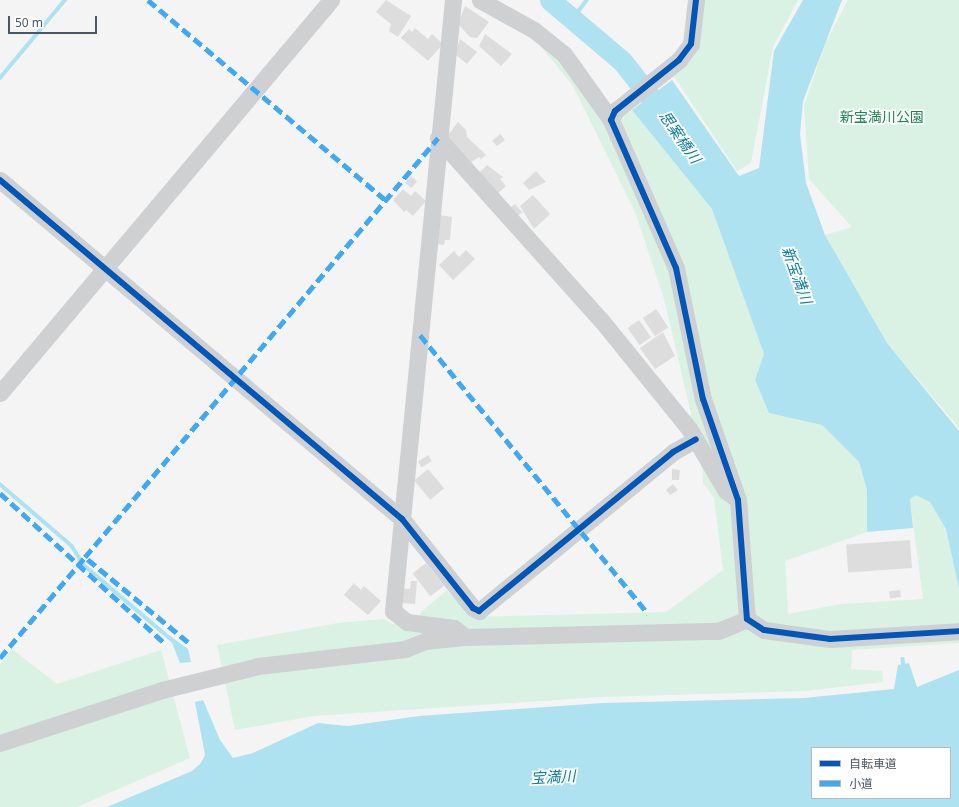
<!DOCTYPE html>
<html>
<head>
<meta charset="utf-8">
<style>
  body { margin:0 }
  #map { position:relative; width:959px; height:807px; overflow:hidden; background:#f4f4f4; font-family:"Noto Sans","Noto Sans JP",sans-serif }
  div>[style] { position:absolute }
  .green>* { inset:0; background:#d9f2e3 }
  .water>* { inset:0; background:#aee2f0 }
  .stream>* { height:3.5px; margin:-1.75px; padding:0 1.75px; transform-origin:1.75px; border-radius:1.75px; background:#aee2f0 }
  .river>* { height:21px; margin:-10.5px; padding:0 10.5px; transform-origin:10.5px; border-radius:10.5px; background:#aee2f0 }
  .building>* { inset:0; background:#ddddde; transform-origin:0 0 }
  .minor>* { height:17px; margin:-8.5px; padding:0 8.5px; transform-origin:8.5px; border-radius:8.5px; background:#ced0d2 }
  .quiet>* { height:5px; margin-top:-2.5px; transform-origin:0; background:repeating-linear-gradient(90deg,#3fa9f5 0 10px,transparent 0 15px) }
  .cycleway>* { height:6px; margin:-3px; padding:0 3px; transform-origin:3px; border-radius:3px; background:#0057b8 }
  span { translate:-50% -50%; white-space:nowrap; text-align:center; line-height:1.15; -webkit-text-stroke:3.5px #fff; paint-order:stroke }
  .park-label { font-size:14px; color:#17864f }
  .water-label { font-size:15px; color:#0c7c9b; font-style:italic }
  .legend { position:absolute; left:811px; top:747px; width:140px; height:52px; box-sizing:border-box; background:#fff; border:1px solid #b7bbc0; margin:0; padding:5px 7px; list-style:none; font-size:12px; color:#4a5661 }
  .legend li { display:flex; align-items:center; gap:8px; height:20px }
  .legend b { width:20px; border:1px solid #b7bbc0 }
  .scale { position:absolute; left:8px; top:16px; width:89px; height:18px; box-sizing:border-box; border:2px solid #4a5661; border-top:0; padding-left:5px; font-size:12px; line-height:14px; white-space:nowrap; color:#4a5661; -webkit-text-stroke:3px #fff; paint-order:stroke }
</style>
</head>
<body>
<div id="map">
  <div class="green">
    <i style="clip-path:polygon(702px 0,798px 0,773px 47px,751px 163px,737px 171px,673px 75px)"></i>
    <i style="clip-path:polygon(848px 0,959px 0,959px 428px,887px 343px,825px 235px,852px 227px,809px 179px,804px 106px,825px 44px)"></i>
    <i style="clip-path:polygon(533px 37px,622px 115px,632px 110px,712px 209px,764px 354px,755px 380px,769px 413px,822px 425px,859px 462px,867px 490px,867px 532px,785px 561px,788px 614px,841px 604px,923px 599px,910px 499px,916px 494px,930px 502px,946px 529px,959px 589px,959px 643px,852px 650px,851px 669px,882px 671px,883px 682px,805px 691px,601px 697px,314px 716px,235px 730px,217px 645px,338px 623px,384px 619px,392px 624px,416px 624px,421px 612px,447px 590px,471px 617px,666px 612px,723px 570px,714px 498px,703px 483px,702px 443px,688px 421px,691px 413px,664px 299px,635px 212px,573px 86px)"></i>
    <i style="clip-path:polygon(12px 649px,57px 684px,161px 650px,190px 758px,77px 807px,0 807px,0 664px)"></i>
  </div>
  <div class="water">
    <i style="clip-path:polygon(803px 0,842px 0,803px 101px,800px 134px,806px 183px,825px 235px,887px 343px,959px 431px,959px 589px,946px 529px,930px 502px,916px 495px,910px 499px,913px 528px,867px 532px,867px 490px,859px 462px,822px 425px,769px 413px,755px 380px,764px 354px,712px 209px,632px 110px,672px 80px,739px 176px,759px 168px,774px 51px)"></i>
    <i style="clip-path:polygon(169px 635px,188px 649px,191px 662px,180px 663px)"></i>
    <i style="clip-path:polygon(evenodd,909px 663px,917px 687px,959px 670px,959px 807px,107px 807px,192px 771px,201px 763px,205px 755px,195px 702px,203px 700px,220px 740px,233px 758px,253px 753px,318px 723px,348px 726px,419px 716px,602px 703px,804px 698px,894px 689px,898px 665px,909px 663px,812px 748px,950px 748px,950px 798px,812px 798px,812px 748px)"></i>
  </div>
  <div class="stream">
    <i style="left:574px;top:17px;width:21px;rotate:-53deg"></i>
    <i style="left:0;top:78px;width:102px;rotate:-50.2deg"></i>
    <i style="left:0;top:484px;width:95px;rotate:40.7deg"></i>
    <i style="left:72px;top:546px;width:22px;rotate:58deg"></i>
    <i style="left:84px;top:565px;width:116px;rotate:40.4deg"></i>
    <i style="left:903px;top:659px;width:9px;rotate:84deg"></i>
  </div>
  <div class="river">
    <i style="left:550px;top:0;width:94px;rotate:40.3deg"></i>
    <i style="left:622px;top:61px;width:73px;rotate:51.7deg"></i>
  </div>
  <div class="building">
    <i style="clip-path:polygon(386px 0,411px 16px,398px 37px,389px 31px,391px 24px,376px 12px)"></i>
    <i style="clip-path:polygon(465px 6px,489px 22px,477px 38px,470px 37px,458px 24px)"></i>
    <i style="clip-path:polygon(415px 28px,428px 39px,432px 34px,443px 44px,428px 61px,401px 38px,409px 29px,412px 32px)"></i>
    <i style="clip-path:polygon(485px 34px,512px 54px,501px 66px,479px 46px)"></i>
    <i style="clip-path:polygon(460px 39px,477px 52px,467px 64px,455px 54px)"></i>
    <i style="clip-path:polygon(458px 122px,466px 130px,467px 137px,486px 155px,481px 159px,479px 157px,470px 163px,446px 138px)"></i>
    <i style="clip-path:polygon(500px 134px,505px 140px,497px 146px,492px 141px)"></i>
    <i style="clip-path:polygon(487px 165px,503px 177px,500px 179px,506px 186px,494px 197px,475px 177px)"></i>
    <i style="clip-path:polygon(536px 171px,546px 182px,529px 190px,523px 183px)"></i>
    <i style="left:411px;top:176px;width:8px;height:9px;rotate:40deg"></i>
    <i style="clip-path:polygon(403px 189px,411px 196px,415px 191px,426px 201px,413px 216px,406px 210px,404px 212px,393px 200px)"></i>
    <i style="clip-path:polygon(533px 195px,550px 214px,534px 229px,520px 206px)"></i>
    <i style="left:515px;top:204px;width:11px;height:10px;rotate:49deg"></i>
    <i style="clip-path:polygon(439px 215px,452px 217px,450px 240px,445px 240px,444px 245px,437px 244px)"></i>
    <i style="clip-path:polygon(466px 250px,475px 259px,453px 280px,439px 265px,454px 251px,459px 257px)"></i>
    <i style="left:656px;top:309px;width:22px;height:16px;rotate:56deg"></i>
    <i style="left:639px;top:320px;width:21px;height:14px;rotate:55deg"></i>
    <i style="clip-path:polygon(663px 332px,675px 356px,655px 369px,640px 348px)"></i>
    <i style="left:428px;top:455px;width:7px;height:12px;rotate:56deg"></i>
    <i style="left:428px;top:469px;width:25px;height:18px;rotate:50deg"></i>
    <i style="clip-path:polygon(672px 469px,680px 470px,679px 480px,672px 480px)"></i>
    <i style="clip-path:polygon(673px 484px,678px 490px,670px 495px,666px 490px)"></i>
    <i style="left:910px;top:540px;width:28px;height:64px;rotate:86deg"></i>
    <i style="left:426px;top:563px;width:29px;height:17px;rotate:52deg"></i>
    <i style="clip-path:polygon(411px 581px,417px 581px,415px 604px,400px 603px,402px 588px,410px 589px)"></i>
    <i style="clip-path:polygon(354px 583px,361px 590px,364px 586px,381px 601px,368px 615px,344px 595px)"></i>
    <i style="left:900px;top:590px;width:7px;height:11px;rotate:82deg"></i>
  </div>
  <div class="minor">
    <i style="left:453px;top:0;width:614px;rotate:95.61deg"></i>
    <i style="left:393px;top:611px;width:18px;rotate:38deg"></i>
    <i style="left:407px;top:622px;width:47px;rotate:7.3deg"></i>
    <i style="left:454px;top:628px;width:13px;rotate:39deg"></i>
    <i style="left:480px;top:0;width:62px;rotate:29.1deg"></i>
    <i style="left:534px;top:30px;width:38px;rotate:39deg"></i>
    <i style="left:564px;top:54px;width:81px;rotate:54.5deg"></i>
    <i style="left:696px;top:0;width:44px;rotate:96.5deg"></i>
    <i style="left:691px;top:44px;width:20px;rotate:127deg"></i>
    <i style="left:679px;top:60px;width:82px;rotate:141.4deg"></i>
    <i style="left:615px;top:111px;width:10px;rotate:114deg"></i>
    <i style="left:611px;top:120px;width:162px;rotate:66.3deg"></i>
    <i style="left:676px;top:268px;width:134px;rotate:78.4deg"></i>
    <i style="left:703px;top:399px;width:107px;rotate:70.9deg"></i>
    <i style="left:738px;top:500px;width:119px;rotate:85.7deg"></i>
    <i style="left:747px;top:619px;width:20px;rotate:33deg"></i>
    <i style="left:764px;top:630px;width:67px;rotate:7.8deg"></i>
    <i style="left:830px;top:639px;width:129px;rotate:-3.5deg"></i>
    <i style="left:438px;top:138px;width:244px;rotate:48.2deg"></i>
    <i style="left:601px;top:320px;width:141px;rotate:51deg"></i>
    <i style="left:690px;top:430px;width:71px;rotate:59.5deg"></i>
    <i style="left:726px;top:491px;width:9px;rotate:36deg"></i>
    <i style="left:0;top:180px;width:526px;rotate:40.14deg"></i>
    <i style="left:402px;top:519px;width:114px;rotate:51.4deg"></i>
    <i style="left:473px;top:608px;width:7px;rotate:27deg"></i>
    <i style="left:479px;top:611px;width:251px;rotate:-39.3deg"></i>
    <i style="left:673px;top:452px;width:26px;rotate:-29deg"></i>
    <i style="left:0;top:393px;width:514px;rotate:-49.89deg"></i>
    <i style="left:0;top:743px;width:170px;rotate:-18.1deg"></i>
    <i style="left:162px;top:690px;width:99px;rotate:-14deg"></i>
    <i style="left:258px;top:666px;width:148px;rotate:-6.6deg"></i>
    <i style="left:405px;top:649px;width:22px;rotate:-22deg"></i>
    <i style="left:425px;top:641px;width:39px;rotate:-6deg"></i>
    <i style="left:464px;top:637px;width:254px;rotate:-1.4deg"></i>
    <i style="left:718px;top:631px;width:31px;rotate:-22deg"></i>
  </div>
  <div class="quiet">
    <i style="left:148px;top:0;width:309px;rotate:40.1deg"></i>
    <i style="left:420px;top:335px;width:360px;rotate:50.7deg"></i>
    <i style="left:0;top:493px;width:222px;rotate:42.4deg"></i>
    <i style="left:188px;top:642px;width:134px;rotate:-140.5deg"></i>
    <i style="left:85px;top:557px;width:548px;rotate:-49.89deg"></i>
    <i style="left:0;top:658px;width:132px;rotate:-49.9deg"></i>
  </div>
  <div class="cycleway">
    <i style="left:696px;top:0;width:44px;rotate:96.5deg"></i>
    <i style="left:691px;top:44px;width:20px;rotate:127deg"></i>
    <i style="left:679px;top:60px;width:82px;rotate:141.4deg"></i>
    <i style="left:615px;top:111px;width:10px;rotate:114deg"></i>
    <i style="left:611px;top:120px;width:162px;rotate:66.3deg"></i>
    <i style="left:676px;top:268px;width:134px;rotate:78.4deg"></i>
    <i style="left:703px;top:399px;width:107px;rotate:70.9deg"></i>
    <i style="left:738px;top:500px;width:119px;rotate:85.7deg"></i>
    <i style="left:747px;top:619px;width:20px;rotate:33deg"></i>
    <i style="left:764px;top:630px;width:67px;rotate:7.8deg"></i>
    <i style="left:830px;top:639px;width:129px;rotate:-3.5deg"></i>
    <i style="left:0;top:180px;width:526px;rotate:40.14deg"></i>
    <i style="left:402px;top:519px;width:114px;rotate:51.4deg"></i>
    <i style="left:473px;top:608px;width:7px;rotate:27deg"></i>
    <i style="left:479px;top:611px;width:251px;rotate:-39.3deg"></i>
    <i style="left:673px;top:452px;width:26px;rotate:-29deg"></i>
  </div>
  <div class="park-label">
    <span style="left:882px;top:117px">新宝満川公園</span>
  </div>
  <div class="water-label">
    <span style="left:680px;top:137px;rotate:55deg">思案橋川</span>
    <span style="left:797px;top:275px;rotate:70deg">新宝満川</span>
    <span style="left:553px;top:777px;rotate:-3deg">宝満川</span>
  </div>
  <ul class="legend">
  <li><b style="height:5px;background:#0057b8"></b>自転車道</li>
  <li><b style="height:5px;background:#3fa9f5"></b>小道</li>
  </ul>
  <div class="scale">50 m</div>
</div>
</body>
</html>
